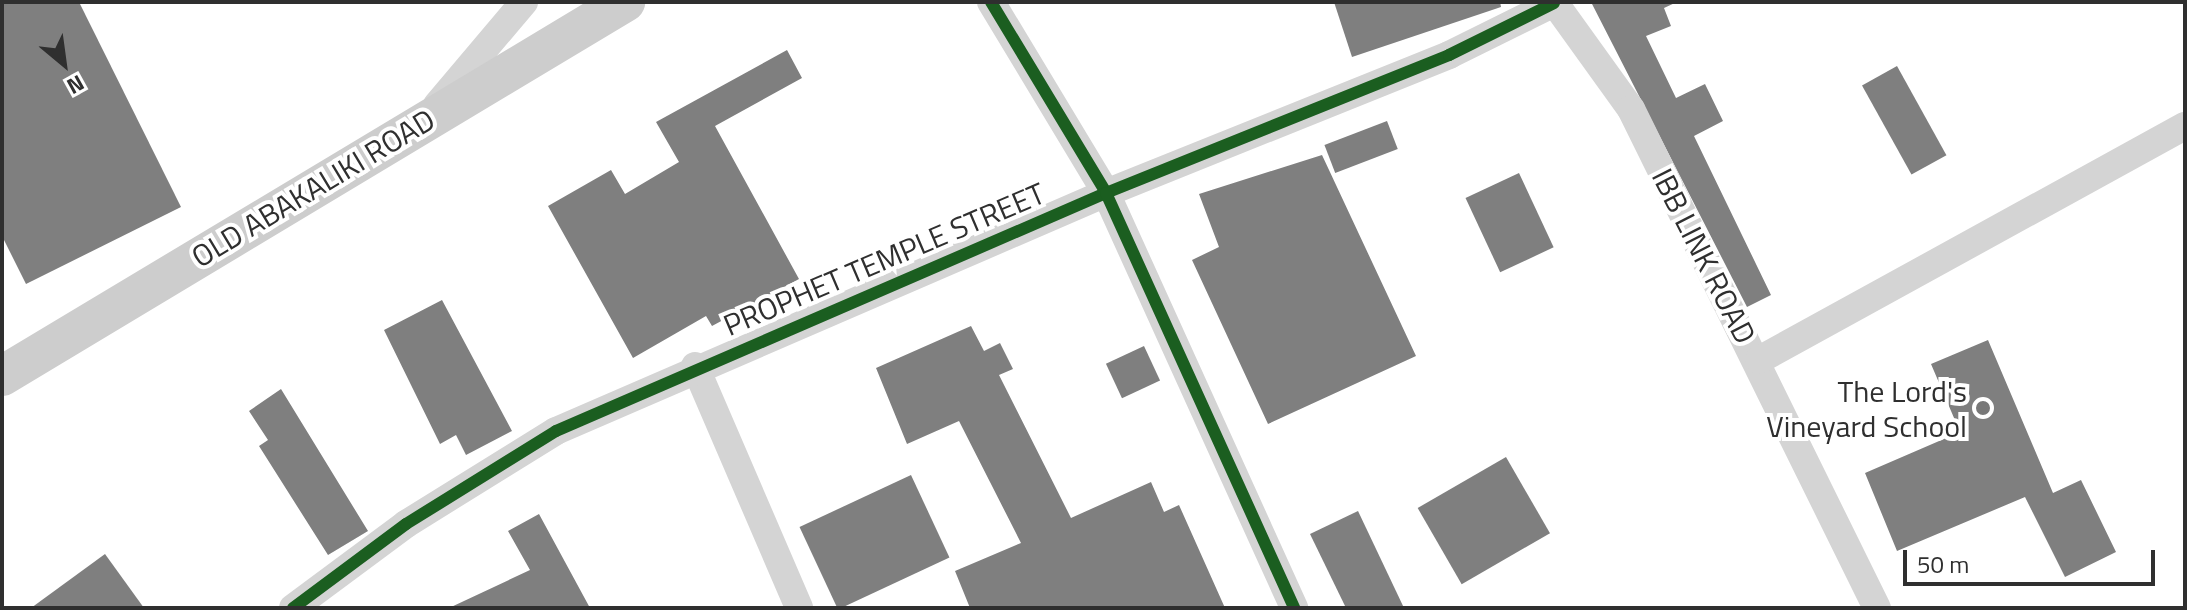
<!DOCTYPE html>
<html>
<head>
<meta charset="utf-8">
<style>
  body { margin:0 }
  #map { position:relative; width:2187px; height:610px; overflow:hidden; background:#fff; font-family:"Titillium Web",sans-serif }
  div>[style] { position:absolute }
  .building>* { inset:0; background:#7f7f7f; transform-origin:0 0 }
  .street>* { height:28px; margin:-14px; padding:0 14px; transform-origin:14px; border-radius:14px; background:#d4d4d4 }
  .secondary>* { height:40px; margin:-20px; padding:0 20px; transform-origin:20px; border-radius:20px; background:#cdcdcd }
  .cycleway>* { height:12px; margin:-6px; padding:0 6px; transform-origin:6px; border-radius:6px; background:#1b5e20 }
  .dots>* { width:22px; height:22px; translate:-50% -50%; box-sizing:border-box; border:4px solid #fff; border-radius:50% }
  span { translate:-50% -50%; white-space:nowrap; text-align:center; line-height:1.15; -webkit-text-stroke:8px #fff; paint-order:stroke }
  .street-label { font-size:30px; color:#2f2f2f }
  .poi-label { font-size:30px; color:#2f2f2f }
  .right { translate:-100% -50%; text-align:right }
  .frame { position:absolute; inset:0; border:4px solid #2f2f2f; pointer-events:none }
  .north { position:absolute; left:24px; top:24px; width:80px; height:80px; -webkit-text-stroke:6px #fff; paint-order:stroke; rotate:151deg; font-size:22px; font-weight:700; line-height:32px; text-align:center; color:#2f2f2f }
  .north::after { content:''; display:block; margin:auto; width:28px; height:36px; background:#2f2f2f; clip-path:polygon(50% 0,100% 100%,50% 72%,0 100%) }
  .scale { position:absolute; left:1903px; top:550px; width:252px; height:36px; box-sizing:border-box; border:4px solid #2f2f2f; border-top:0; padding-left:10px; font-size:24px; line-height:28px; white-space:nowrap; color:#2f2f2f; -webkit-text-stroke:6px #fff; paint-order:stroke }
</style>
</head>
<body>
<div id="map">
  <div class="building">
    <i style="clip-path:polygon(2px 2px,79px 2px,181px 207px,26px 284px,2px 236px)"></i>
    <i style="clip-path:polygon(1334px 2px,1500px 2px,1501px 7px,1352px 57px)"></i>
    <i style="clip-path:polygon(1591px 2px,1677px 2px,1664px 8px,1671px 26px,1646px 36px,1676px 98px,1705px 84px,1723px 121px,1694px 136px,1771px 295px,1747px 307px)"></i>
    <i style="clip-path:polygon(787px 50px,802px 78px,715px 126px,799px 279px,712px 326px,706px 316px,633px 358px,548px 206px,611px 170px,625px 194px,679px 162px,656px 122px)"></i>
    <i style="left:1897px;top:66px;width:102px;height:40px;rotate:61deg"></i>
    <i style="left:1387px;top:121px;width:30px;height:67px;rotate:69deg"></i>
    <i style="clip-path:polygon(1322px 155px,1416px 356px,1268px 424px,1192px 260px,1219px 247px,1199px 194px)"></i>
    <i style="left:1519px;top:173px;width:82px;height:59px;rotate:65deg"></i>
    <i style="clip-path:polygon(442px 300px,512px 431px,466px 455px,456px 435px,440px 444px,384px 330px)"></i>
    <i style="clip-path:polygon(971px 326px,984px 351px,1000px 343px,1013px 369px,999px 375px,1071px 518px,1151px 482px,1164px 512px,1179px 505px,1225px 608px,970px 608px,955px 571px,1021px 543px,959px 421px,907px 444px,876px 368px)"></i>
    <i style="clip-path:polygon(1988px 340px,2053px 493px,2081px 480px,2116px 552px,2065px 577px,2025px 497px,1897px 551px,1865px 473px,1960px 432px,1931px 364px)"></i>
    <i style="left:1144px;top:346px;width:38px;height:42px;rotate:65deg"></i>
    <i style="clip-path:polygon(281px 389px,368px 531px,328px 555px,259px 446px,268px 440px,249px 411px)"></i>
    <i style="left:1506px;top:457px;width:88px;height:102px;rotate:60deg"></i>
    <i style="left:911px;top:475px;width:91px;height:123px;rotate:65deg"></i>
    <i style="clip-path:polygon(1358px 511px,1404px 608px,1346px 608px,1310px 534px)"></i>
    <i style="clip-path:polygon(539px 514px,590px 608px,449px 608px,530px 570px,508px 531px)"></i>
    <i style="clip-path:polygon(105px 554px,144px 608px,31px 608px)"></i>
  </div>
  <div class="street">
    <i style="left:991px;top:2px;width:223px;rotate:58.9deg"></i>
    <i style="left:1106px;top:193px;width:370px;rotate:-21.9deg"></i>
    <i style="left:1449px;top:55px;width:117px;rotate:-26.3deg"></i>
    <i style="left:1554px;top:2px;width:132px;rotate:54.3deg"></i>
    <i style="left:1631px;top:109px;width:556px;rotate:63.76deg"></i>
    <i style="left:437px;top:105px;width:135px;rotate:-49.8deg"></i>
    <i style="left:1759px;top:360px;width:486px;rotate:-28.8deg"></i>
    <i style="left:695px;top:366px;width:263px;rotate:66.7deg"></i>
    <i style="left:293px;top:608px;width:141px;rotate:-36.6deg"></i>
    <i style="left:406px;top:524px;width:176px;rotate:-31.8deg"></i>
    <i style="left:556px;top:431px;width:599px;rotate:-23.4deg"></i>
    <i style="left:1106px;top:193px;width:456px;rotate:65.6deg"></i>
  </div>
  <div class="secondary">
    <i style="left:2px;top:376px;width:727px;rotate:-30.98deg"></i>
  </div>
  <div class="cycleway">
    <i style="left:991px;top:2px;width:223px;rotate:58.9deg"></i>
    <i style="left:1106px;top:193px;width:370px;rotate:-21.9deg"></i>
    <i style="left:1449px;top:55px;width:117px;rotate:-26.3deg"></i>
    <i style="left:293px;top:608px;width:141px;rotate:-36.6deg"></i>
    <i style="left:406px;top:524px;width:176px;rotate:-31.8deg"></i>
    <i style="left:556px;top:431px;width:599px;rotate:-23.4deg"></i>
    <i style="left:1106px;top:193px;width:456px;rotate:65.6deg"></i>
  </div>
  <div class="dots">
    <i style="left:1983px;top:408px;background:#787878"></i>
  </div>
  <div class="street-label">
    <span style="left:313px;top:188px;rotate:-31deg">OLD ABAKALIKI ROAD</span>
    <span style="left:1704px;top:256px;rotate:63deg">IBB LINK ROAD</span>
    <span style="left:884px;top:259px;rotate:-23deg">PROPHET TEMPLE STREET</span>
  </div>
  <div class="poi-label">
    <span class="right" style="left:1967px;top:408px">The Lord's<br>Vineyard School</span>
  </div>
  <div class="frame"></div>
  <div class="north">N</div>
  <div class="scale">50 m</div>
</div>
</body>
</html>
